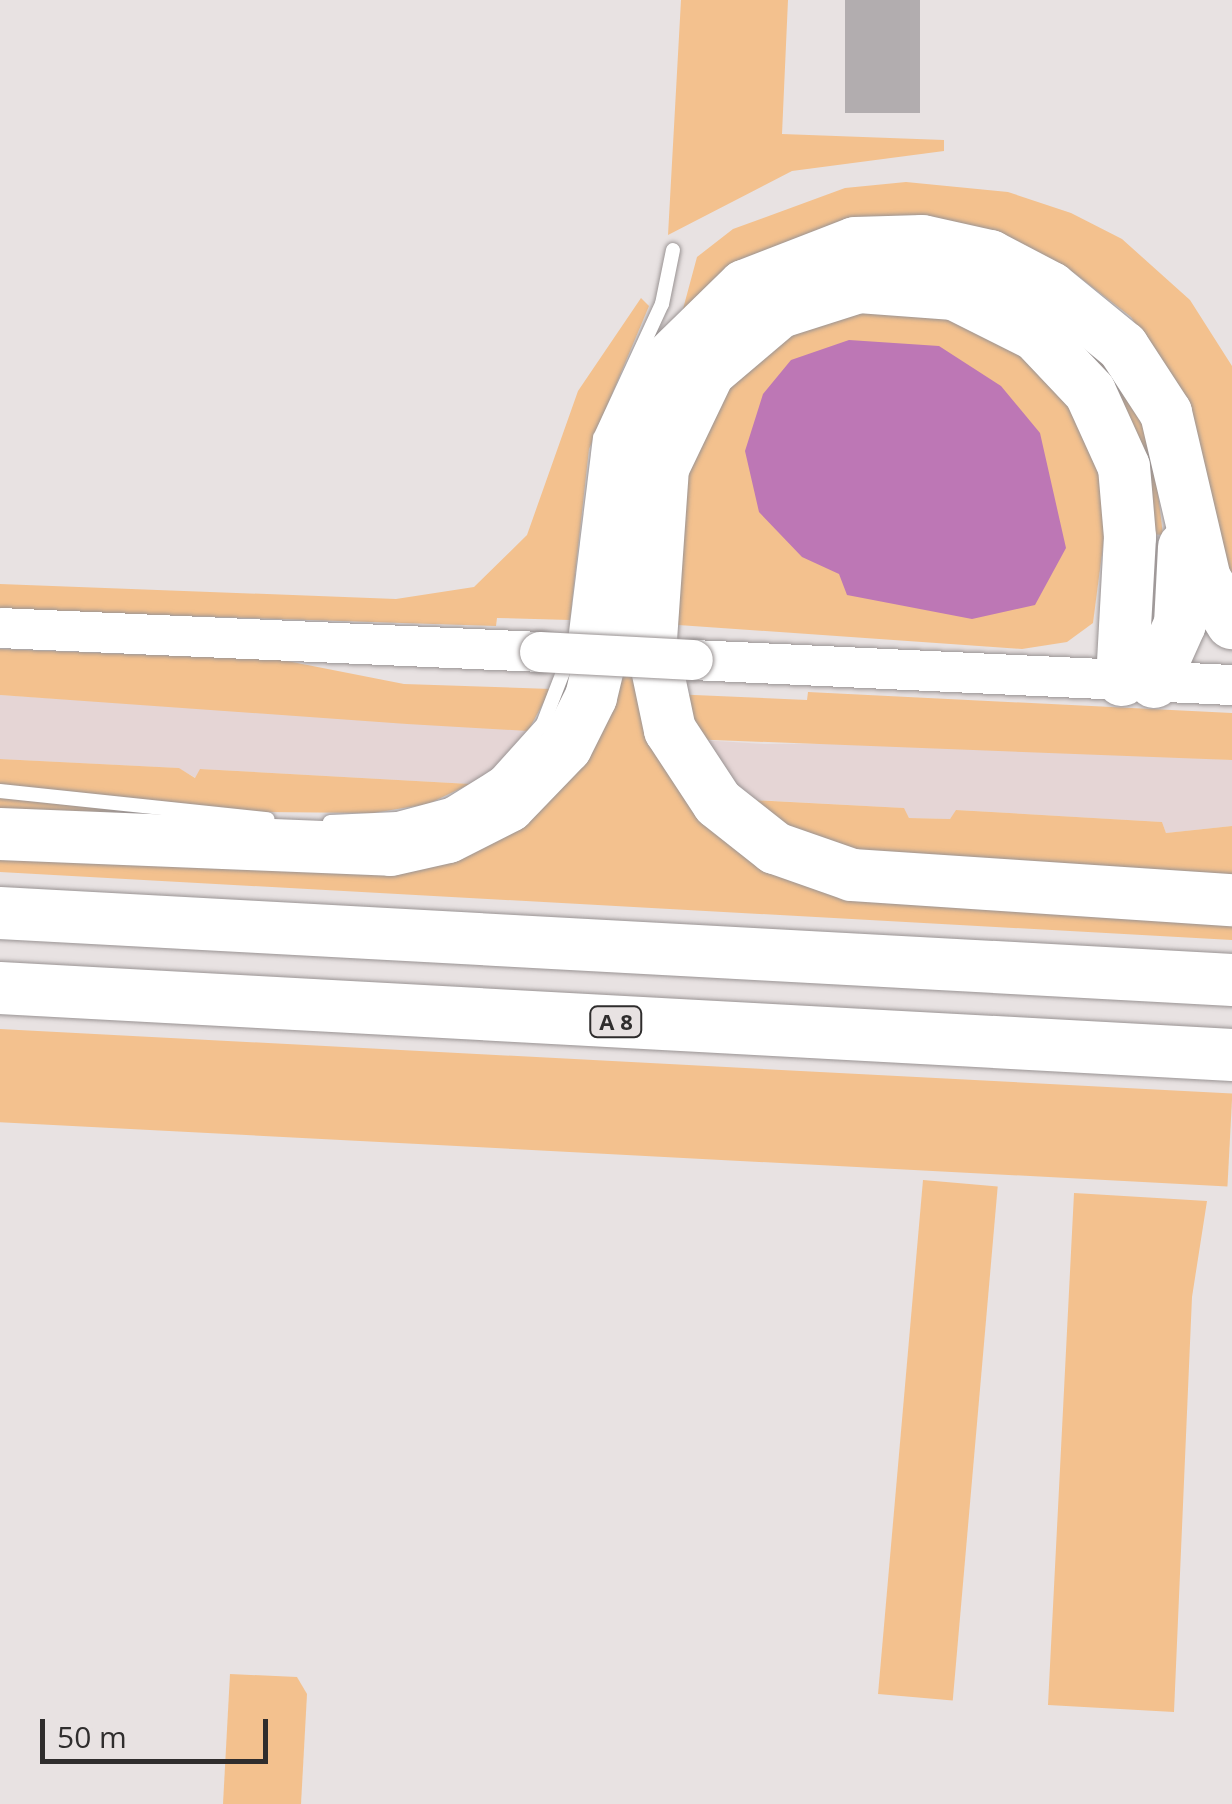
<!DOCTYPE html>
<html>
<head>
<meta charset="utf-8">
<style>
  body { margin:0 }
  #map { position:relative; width:1232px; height:1804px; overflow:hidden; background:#e8e2e2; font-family:"Open Sans",sans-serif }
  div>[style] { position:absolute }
  .built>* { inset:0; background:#e5d5d5 }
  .green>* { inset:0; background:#f3c18e; transform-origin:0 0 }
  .water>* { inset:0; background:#bd77b5 }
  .building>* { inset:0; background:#b2adaf; transform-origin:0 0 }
  .roads { filter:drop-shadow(0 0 2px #999393) drop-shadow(0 0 2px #999393) }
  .lane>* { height:14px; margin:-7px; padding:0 7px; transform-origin:7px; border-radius:7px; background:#fff }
  .secondary>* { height:40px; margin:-20px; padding:0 20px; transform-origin:20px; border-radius:20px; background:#fff }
  .highway>* { height:52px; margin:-26px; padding:0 26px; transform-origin:26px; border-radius:26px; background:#fff }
  .bridges { filter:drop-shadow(0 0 2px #999393) drop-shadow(0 0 2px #999393) }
  .secondary-bridge>* { height:40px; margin:-20px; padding:0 20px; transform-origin:20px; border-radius:20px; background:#fff }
  span { translate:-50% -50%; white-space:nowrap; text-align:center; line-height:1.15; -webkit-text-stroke:8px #e8e2e2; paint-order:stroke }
  .shield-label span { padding:2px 8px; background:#e8e2e2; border:2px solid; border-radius:8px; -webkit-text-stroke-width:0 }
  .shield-label { font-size:22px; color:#2f2d2d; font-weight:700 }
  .scale { position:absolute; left:40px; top:1719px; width:228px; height:45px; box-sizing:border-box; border:5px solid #2f2d2d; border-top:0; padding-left:12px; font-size:30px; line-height:35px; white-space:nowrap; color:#2f2d2d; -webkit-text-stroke:8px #e8e2e2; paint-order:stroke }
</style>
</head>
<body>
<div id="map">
  <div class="built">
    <i style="clip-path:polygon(0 695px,764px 744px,938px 743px,1232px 760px,1232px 826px,1166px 833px,1162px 822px,957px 810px,950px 819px,909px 818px,903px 808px,201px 769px,196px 778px,178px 768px,0 759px)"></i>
  </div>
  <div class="green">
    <i style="clip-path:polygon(681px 0,788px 0,782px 134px,944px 140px,944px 151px,792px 171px,668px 235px)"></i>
    <i style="clip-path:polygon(906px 182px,1008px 192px,1071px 213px,1122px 239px,1190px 300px,1232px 366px,1232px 601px,1177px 386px,1131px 317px,1073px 272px,683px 309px,697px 257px,733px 229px,845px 188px)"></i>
    <i style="clip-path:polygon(923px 254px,1018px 284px,1097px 345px,1152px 442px,1163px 535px,1150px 534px,1144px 463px,1116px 395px,1044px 316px,978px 282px,920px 270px,846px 274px,789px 294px,740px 325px,696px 370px,651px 465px,641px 664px,672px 765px,732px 842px,799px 880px,896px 901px,1232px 919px,1232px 940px,0 872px,0 855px,378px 870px,457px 853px,505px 830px,554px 789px,600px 708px,617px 650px,635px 461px,684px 359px,730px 310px,801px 270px,861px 255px)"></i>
    <i style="clip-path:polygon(641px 298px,649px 306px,589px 449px,570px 620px,497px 618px,496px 626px,0 610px,0 584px,396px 599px,474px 587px,527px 535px,578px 391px)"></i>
    <i style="clip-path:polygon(910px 304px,1013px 346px,1084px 424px,1108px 507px,1093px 623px,1067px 642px,1022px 649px,664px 624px,685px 443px,780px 326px)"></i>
    <i style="clip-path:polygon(0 649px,282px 660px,404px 684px,551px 689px,528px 731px,407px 724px,0 695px)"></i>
    <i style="clip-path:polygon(808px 692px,1232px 713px,1232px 760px,688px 739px,671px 694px,807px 700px)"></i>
    <i style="clip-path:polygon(0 759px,179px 768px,195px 778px,200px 769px,470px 784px,428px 804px,373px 813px,262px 812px,174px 827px,0 821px)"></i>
    <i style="clip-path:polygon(733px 799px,904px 808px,909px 818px,950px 819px,956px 810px,1162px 822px,1166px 833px,1232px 826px,1232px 885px,853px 859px)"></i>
    <i style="left:0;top:1029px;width:1234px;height:93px;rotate:3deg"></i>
    <i style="left:923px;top:1180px;width:75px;height:516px;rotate:5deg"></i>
    <i style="clip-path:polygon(1074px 1193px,1207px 1201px,1192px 1297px,1174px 1712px,1048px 1705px)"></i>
    <i style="clip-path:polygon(230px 1674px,297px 1677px,307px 1694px,301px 1804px,223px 1804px)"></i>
  </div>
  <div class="water">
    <i style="clip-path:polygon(849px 340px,939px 346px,1001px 386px,1040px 433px,1066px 548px,1035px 605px,972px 619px,847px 595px,839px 574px,802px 557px,759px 512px,745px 451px,763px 394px,791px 360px)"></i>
  </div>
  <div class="building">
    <i style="left:845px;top:0;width:75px;height:113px"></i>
  </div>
  <div class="roads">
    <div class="lane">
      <i style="left:0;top:791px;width:269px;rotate:6deg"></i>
      <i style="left:330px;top:822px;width:67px;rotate:-2.6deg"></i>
      <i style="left:397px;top:819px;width:54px;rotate:-15.1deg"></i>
      <i style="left:449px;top:805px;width:57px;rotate:-32deg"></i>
      <i style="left:497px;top:775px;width:69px;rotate:-48deg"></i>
      <i style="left:543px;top:724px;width:89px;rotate:-68.9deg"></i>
      <i style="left:575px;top:641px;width:205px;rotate:-83deg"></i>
      <i style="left:600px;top:438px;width:148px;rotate:-65.2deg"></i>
      <i style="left:662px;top:304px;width:55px;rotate:-78.5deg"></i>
    </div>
    <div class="secondary">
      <i style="left:0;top:628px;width:541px;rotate:2.54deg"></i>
      <i style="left:693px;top:660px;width:540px;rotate:2.66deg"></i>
    </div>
    <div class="highway">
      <i style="left:1122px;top:680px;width:143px;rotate:-86.8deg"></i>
      <i style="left:1130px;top:537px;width:70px;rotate:-94.9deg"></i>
      <i style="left:1124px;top:467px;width:82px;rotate:-114.4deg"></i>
      <i style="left:1090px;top:392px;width:79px;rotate:-133.5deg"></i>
      <i style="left:1036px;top:335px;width:92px;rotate:-153.4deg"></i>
      <i style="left:954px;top:294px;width:95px;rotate:-175.8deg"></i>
      <i style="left:859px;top:287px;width:83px;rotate:162.4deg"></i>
      <i style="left:780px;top:312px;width:93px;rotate:139.8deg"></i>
      <i style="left:709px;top:372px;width:106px;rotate:115.6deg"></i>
      <i style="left:663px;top:468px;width:172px;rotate:94deg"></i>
      <i style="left:651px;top:640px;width:92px;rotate:78.1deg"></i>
      <i style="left:670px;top:730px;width:87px;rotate:56.7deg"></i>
      <i style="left:718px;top:803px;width:73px;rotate:38.3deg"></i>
      <i style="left:775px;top:848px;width:82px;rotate:19.3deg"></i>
      <i style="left:852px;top:875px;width:381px;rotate:3.8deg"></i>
      <i style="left:1154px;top:682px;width:64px;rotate:-65.9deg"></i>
      <i style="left:1180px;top:624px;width:77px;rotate:-87deg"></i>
      <i style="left:0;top:834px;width:391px;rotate:2.3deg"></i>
      <i style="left:391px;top:850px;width:58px;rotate:-12.8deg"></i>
      <i style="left:448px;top:837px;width:68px;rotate:-26.9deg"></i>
      <i style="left:509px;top:806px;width:82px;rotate:-46deg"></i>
      <i style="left:566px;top:747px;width:56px;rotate:-63.4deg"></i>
      <i style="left:591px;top:697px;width:73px;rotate:-76.5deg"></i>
      <i style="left:608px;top:626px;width:153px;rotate:-85.9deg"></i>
      <i style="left:619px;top:473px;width:118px;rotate:-67.6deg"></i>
      <i style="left:664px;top:364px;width:112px;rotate:-44.3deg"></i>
      <i style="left:744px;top:286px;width:119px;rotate:-21.2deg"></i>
      <i style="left:855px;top:243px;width:67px;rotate:-1.7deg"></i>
      <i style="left:922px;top:241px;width:70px;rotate:12.4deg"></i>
      <i style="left:990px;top:256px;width:69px;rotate:27.7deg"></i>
      <i style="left:1051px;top:288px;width:93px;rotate:39.3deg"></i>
      <i style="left:1123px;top:347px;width:79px;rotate:56.9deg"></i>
      <i style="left:1166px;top:413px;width:171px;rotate:76.8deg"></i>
      <i style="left:1205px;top:579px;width:52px;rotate:58.5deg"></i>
      <i style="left:0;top:913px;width:1234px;rotate:3.11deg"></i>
      <i style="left:0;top:988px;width:1234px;rotate:3.11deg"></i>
    </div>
  </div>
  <div class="bridges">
    <div class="secondary-bridge">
      <i style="left:540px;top:652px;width:153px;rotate:3deg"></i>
    </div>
  </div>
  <div class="shield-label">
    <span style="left:616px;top:1022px">A 8</span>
  </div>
  <div class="scale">50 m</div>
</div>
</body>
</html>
